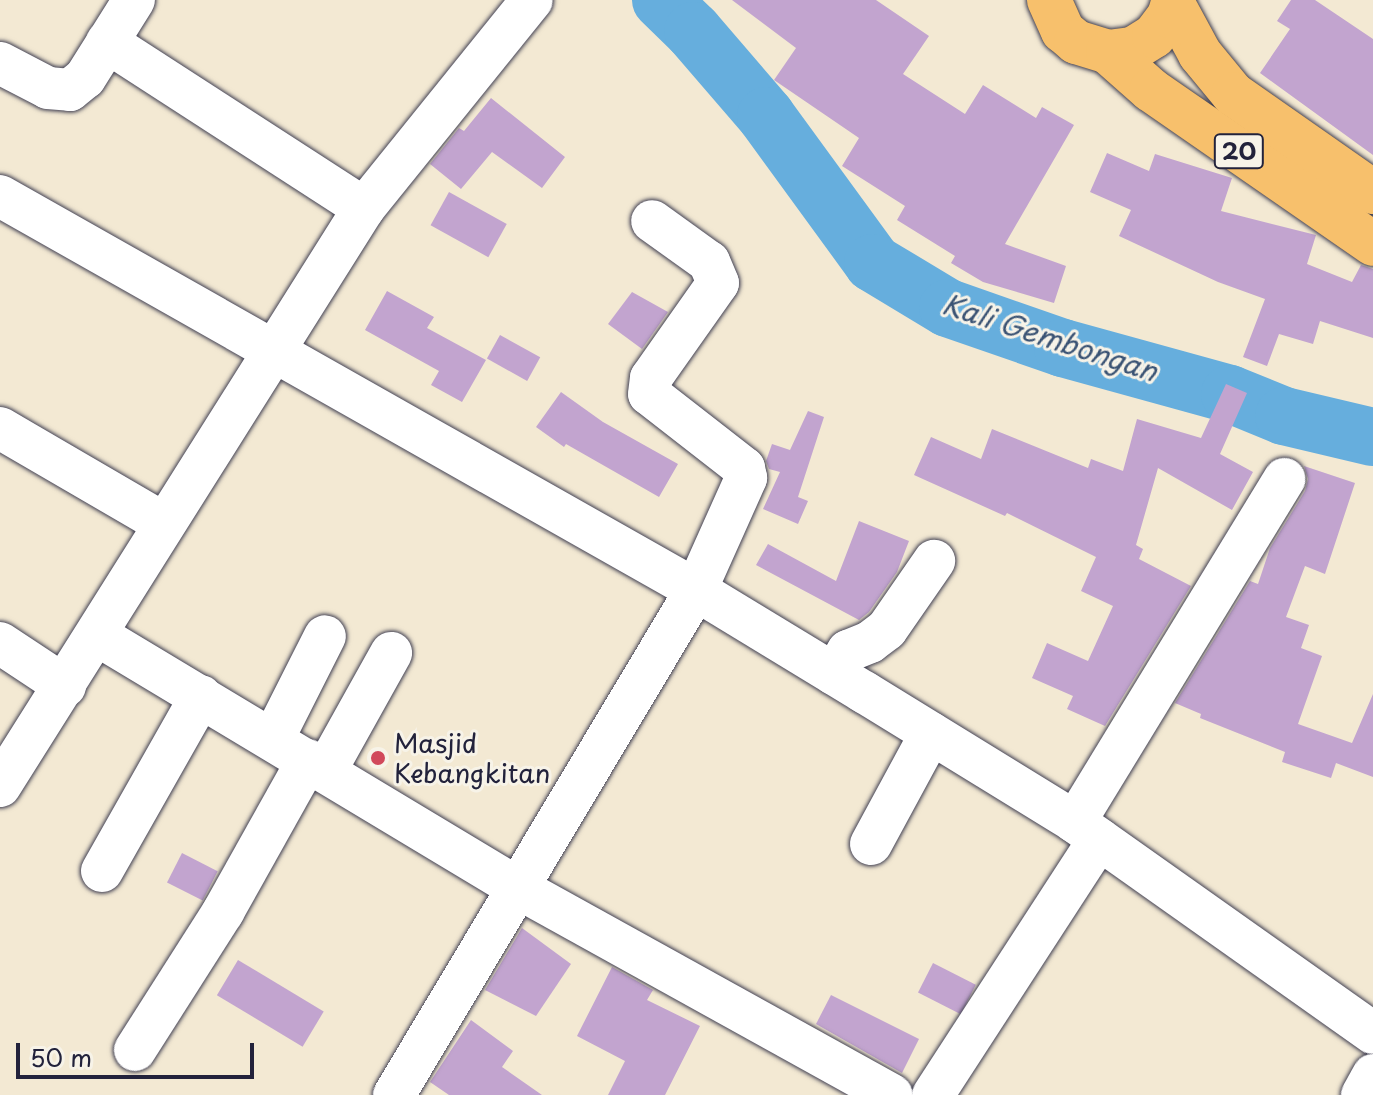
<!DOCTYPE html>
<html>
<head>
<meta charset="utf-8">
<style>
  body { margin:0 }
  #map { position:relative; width:1373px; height:1095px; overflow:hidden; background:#f3e9d3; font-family:"Playpen Sans",sans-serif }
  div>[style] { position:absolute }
  .river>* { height:58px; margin:-29px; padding:0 29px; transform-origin:29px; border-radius:29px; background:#66aedd }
  .building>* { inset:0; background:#c2a4cf; transform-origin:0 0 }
  .roads { filter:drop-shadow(0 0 2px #414052) drop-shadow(0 0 2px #414052) }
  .minor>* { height:42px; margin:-21px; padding:0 21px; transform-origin:21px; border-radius:21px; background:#fff }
  .highway>* { height:44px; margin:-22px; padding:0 22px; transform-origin:22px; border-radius:22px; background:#f7c06c }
  .dots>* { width:22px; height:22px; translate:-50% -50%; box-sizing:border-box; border:4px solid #f7f3e8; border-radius:50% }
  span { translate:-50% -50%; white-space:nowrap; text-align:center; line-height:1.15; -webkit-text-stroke:6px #f7f3e8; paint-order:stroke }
  .shield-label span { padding:2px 6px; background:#f7f3e8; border:2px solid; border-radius:6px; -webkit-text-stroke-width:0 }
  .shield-label { font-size:24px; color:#22223b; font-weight:700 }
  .poi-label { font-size:26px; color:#22223b }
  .left { translate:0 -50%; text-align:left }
  .water-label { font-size:28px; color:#3a5374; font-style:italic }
  .scale { position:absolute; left:16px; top:1043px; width:238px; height:36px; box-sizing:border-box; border:4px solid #22223b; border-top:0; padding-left:10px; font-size:24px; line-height:28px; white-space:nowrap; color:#22223b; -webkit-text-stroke:6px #f7f3e8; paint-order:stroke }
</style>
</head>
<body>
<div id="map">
  <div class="river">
    <i style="left:661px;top:0;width:45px;rotate:44.1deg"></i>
    <i style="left:693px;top:31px;width:112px;rotate:49.3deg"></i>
    <i style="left:766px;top:116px;width:182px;rotate:53.9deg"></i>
    <i style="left:873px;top:263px;width:87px;rotate:31deg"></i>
    <i style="left:948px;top:308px;width:122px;rotate:19.2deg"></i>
    <i style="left:1063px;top:348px;width:173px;rotate:15.4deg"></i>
    <i style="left:1230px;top:394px;width:58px;rotate:22.2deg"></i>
    <i style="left:1284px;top:416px;width:91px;rotate:13.3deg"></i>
  </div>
  <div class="building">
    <i style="clip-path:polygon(732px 0,876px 0,929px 36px,903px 74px,965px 114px,983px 85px,1036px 118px,1042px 107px,1074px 125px,1005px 244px,1066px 266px,1054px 303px,983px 282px,951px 263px,955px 256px,897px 220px,905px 206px,842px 166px,859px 138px,774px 80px,796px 48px)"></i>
    <i style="clip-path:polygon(1291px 0,1315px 0,1373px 39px,1373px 155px,1260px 73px,1290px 29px,1277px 21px)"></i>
    <i style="clip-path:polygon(491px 98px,565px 157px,542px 188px,492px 152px,461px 189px,430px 164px,459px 128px,464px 131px)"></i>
    <i style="clip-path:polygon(1107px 153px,1149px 171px,1155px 154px,1232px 178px,1221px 211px,1316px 235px,1307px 264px,1352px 282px,1361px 265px,1373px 269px,1373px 338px,1320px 321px,1313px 344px,1279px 334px,1267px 366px,1243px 357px,1265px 299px,1218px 282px,1119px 236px,1131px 210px,1090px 192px)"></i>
    <i style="left:449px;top:192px;width:66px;height:38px;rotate:29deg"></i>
    <i style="clip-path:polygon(387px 291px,434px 317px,427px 328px,486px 360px,462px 402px,431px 385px,439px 371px,365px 330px)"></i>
    <i style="clip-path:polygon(632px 292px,668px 312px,642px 349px,608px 324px)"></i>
    <i style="left:500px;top:335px;width:46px;height:27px;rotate:29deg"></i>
    <i style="clip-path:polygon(1226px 384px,1247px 393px,1220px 454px,1253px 472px,1232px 510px,1158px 468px,1136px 545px,1143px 549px,1139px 559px,1191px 586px,1105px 726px,1067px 709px,1073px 696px,1032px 678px,1047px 643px,1088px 661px,1113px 606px,1081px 591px,1096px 557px,1007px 513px,1005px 516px,914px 475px,931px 437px,981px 459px,992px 429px,1088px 468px,1091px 459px,1123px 471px,1137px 419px,1201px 438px)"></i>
    <i style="clip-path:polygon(561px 392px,603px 422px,678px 464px,659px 497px,566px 444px,564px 447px,536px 427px)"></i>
    <i style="clip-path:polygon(808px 411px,824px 417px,798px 497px,808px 501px,798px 524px,763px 509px,780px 472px,769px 469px,766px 461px,772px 444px,790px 450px)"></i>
    <i style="clip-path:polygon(1304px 466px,1355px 483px,1325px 574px,1305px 566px,1286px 617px,1309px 625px,1301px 648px,1322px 656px,1298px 724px,1352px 743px,1373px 694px,1373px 777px,1336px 763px,1331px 778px,1282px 762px,1285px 752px,1200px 718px,1201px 714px,1175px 703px,1250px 581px,1258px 584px,1270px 548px,1305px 491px,1308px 479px)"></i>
    <i style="clip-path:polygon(859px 521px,909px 541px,897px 572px,869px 612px,859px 620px,756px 565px,768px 544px,836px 581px)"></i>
    <i style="left:182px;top:853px;width:40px;height:33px;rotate:27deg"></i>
    <i style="clip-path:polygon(522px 928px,571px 964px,536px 1016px,485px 990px)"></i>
    <i style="left:238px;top:960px;width:100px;height:41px;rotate:31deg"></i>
    <i style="left:933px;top:963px;width:48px;height:33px;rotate:27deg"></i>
    <i style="clip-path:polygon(612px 967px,653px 990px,647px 1000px,700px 1026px,665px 1095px,608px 1095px,625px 1061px,577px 1036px)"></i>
    <i style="clip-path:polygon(831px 995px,919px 1039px,902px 1073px,816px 1024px)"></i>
    <i style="clip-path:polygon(471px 1020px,513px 1051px,502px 1067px,542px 1095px,449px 1095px,430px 1082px)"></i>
  </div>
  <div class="roads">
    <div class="minor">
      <i style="left:107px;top:42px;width:306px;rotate:32.9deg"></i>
      <i style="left:0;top:63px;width:54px;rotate:27.5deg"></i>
      <i style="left:48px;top:88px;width:22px;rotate:5deg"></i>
      <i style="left:70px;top:90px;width:19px;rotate:-39deg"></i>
      <i style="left:85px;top:78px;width:92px;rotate:-57.9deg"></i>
      <i style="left:0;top:196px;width:800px;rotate:29.51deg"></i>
      <i style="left:696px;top:590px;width:197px;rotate:31.3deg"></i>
      <i style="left:864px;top:692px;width:248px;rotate:31.6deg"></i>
      <i style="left:1075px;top:822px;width:365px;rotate:35.3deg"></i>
      <i style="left:0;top:428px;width:189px;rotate:30.2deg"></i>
      <i style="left:97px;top:635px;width:493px;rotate:31deg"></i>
      <i style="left:520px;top:889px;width:425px;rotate:29deg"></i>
      <i style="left:0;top:643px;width:78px;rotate:33.5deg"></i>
      <i style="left:834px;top:674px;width:27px;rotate:-59deg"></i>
      <i style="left:848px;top:651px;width:24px;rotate:-22deg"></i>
      <i style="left:870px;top:642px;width:21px;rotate:-37deg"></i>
      <i style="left:887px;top:629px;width:83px;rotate:-55.3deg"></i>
      <i style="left:273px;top:739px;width:115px;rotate:-63.2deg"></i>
      <i style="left:326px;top:770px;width:134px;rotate:-60.9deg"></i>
      <i style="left:0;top:786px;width:683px;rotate:-57.8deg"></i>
      <i style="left:364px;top:208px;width:267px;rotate:-51.1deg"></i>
      <i style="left:1075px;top:822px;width:402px;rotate:-58.6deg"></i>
      <i style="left:871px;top:844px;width:126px;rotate:-61.6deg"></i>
      <i style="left:102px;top:871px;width:201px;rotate:-60.5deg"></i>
      <i style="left:135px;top:1050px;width:164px;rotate:-57.5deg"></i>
      <i style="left:223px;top:912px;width:174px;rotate:-60.8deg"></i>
      <i style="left:394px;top:1095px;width:588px;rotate:-59.12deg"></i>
      <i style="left:696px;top:590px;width:123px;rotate:-65.9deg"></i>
      <i style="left:746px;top:478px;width:10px;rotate:-101deg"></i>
      <i style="left:744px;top:468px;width:120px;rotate:-142.1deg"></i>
      <i style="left:649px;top:394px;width:16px;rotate:-83deg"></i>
      <i style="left:651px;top:378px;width:116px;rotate:-54.8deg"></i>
      <i style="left:718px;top:283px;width:23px;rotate:-113deg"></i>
      <i style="left:709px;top:262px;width:70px;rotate:-144.3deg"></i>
      <i style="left:933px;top:1095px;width:305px;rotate:-57deg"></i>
      <i style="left:1362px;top:1095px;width:23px;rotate:-61deg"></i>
    </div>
    <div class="highway">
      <i style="left:1049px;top:0;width:34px;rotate:66deg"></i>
      <i style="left:1063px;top:31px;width:17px;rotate:40deg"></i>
      <i style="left:1076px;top:42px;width:34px;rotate:17deg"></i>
      <i style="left:1108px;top:52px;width:25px;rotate:-7deg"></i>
      <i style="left:1133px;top:49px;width:25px;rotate:-32deg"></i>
      <i style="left:1154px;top:36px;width:25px;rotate:-53deg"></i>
      <i style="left:1169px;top:16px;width:17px;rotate:-73deg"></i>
      <i style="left:1173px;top:4px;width:57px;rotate:61.6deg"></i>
      <i style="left:1200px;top:54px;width:52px;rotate:50.5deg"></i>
      <i style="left:1233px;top:94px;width:171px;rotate:35deg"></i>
      <i style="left:1108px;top:52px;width:57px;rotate:41.5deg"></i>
      <i style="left:1151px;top:90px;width:270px;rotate:34.7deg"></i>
    </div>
  </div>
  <div class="dots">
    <i style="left:378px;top:758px;background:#d1495b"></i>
  </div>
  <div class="shield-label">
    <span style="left:1239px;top:151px">20</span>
  </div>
  <div class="poi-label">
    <span class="left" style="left:394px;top:758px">Masjid<br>Kebangkitan</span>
  </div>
  <div class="water-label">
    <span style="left:1050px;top:337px;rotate:18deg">Kali Gembongan</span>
  </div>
  <div class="scale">50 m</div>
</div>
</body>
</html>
